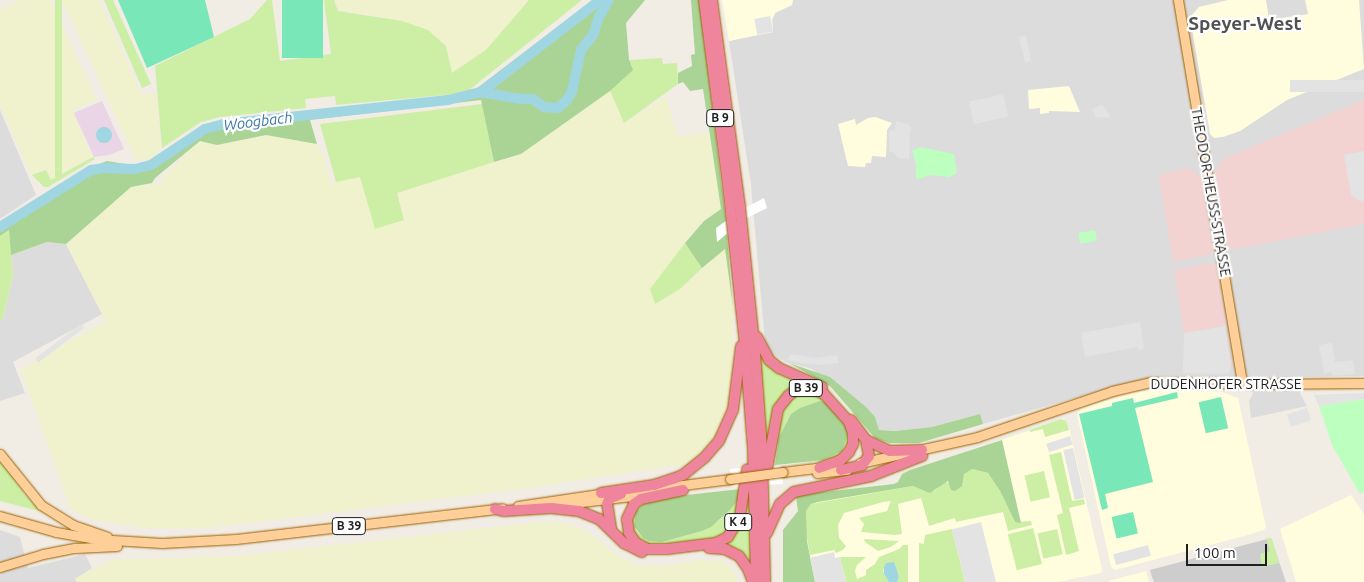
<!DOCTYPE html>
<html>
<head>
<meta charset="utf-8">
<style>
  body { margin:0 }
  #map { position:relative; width:1364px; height:582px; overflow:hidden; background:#f1ece4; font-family:Ubuntu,sans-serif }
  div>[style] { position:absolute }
  .residential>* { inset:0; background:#dddcdc }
  .commercial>* { inset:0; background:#f3d2d2 }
  .industrial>* { inset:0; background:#ead5e7 }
  .education>* { inset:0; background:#fffdde }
  .religious>* { inset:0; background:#cdcdcd }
  .farmland>* { inset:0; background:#f0f1cd }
  .grass>* { inset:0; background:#cdefa5; transform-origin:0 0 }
  .forest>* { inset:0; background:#aad495 }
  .park>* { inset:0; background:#bdffbf; transform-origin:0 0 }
  .pitch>* { inset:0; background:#7ae7b8; transform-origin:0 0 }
  .parking>* { inset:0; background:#e3e3e3; transform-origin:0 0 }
  .water>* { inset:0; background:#a0d6e2 }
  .round { border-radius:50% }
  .pier>* { inset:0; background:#fff; transform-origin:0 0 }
  .river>* { height:10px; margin:-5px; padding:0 5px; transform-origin:5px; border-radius:5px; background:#a0d6e2 }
  .roads { filter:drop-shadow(0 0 1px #996000) drop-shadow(0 0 1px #996000) }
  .major>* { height:9px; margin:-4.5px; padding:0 4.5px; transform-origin:4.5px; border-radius:4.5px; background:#ffcf9a }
  .highway>* { height:10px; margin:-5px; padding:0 5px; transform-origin:5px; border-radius:5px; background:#ef849d }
  .bridges { filter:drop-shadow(0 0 1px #996000) drop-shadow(0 0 1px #996000) }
  .major-bridge>* { height:9px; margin:-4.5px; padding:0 4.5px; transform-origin:4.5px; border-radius:4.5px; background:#ffcf9a }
  span { translate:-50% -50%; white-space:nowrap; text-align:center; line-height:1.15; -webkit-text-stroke:4.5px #fff; paint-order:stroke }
  .shield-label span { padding:1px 4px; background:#fff; border:1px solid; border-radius:4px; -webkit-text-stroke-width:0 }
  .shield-label { font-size:12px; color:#1f1f1f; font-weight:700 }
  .street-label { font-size:14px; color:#1f1f1f }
  .water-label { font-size:15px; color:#3c77a7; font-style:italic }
  .district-label { font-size:19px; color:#525252; font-weight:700 }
  .scale { position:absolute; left:1186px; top:544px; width:81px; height:22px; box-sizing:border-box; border:2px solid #1f1f1f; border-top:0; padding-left:6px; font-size:15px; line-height:18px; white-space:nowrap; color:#1f1f1f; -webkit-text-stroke:4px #fff; paint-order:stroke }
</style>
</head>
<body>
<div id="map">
  <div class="residential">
    <i style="clip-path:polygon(793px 0,1364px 0,1364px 376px,1298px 377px,1300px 393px,1307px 406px,1251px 418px,1249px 401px,1253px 394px,1253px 384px,1128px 383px,983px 424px,980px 414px,932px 427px,895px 431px,879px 430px,812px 369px,786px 362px,771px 353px,765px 342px,751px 185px,729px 41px,773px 32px,772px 20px,775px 13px,792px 5px)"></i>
    <i style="clip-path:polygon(0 110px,36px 195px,0 219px)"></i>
    <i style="clip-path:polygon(47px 242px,66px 244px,102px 314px,13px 362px,25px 393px,0 401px,0 320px,3px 318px,13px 277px,11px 255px)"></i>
    <i style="clip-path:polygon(0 530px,20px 537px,28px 568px,85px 554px,92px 568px,75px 579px,77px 582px,0 582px)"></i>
  </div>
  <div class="commercial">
    <i style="clip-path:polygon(1364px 100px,1364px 224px,1235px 249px,1228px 247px,1214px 175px,1223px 159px)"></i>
    <i style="clip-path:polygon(1186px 168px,1193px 170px,1201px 178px,1213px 251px,1209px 255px,1173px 262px,1159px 175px)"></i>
    <i style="clip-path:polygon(1211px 263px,1217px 268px,1232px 366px,1229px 373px,1225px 374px,1183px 373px,1184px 333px,1174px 270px)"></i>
  </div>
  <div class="industrial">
    <i style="clip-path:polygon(102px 101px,124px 149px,109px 155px,94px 157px,74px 113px)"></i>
  </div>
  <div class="education">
    <i style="clip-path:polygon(722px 0,793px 0,792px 5px,775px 13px,772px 20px,773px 32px,729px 41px)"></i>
    <i style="clip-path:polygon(1228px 0,1266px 0,1269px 20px,1308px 14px,1305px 0,1359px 0,1364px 69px,1287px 100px,1240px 131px,1223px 137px,1214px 138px,1210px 134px,1190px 17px,1199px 7px)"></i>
    <i style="clip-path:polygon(1069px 86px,1080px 112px,1049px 111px,1049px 113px,1040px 114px,1040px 108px,1029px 109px,1028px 90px)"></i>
    <i style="clip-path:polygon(875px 117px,892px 123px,887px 130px,886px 157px,872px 156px,871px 163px,866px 163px,865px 167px,848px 166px,838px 124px,855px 119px,856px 125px,868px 118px)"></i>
    <i style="clip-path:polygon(1165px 388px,1222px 392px,1238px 398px,1266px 527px,1264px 530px,1248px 535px,1115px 570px,1111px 567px,1077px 414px,1082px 408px,1130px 393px)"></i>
    <i style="clip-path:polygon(1063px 419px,1069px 428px,1102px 569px,1101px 573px,1058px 582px,811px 582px,799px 501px,913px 484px,995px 442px)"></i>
    <i style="clip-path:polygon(1351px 495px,1364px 514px,1364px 582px,1296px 582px,1280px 529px)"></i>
    <i style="clip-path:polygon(1146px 571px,1149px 582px,1109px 582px,1109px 581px)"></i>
  </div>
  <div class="religious">
    <i style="clip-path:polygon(1271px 538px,1286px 582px,1154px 582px,1152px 577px,1150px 570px)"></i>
  </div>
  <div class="farmland">
    <i style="clip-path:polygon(19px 0,50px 0,97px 100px,72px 111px,93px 157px,51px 180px,46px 169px,31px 175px,0 105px,0 10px)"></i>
    <i style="clip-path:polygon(62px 0,99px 0,141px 94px,156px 93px,161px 147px,151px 159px,136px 160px)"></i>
    <i style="clip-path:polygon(335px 0,529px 0,486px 51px,452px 73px,446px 46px,402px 21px,338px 10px)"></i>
    <i style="clip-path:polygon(610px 91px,624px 123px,666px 97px,677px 137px,711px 132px,721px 210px,703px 221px,650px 289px,680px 289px,725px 248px,733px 307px,733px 381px,730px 403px,714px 441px,690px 466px,672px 466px,522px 489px,206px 528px,143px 528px,90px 519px,70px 508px,21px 370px,69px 341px,106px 322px,66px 244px,131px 187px,163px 183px,162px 178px,200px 141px,217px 145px,266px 135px,317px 144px,325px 159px,330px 183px,360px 177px,375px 229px,396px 193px,521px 154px)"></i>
    <i style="clip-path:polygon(541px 522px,564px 523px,578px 527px,588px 532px,618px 556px,638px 565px,657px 567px,701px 560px,724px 562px,731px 566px,738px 582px,77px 582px,75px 579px,110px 560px,246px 555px)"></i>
  </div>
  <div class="grass">
    <i style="left:55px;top:0;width:7px;height:177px"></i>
    <i style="clip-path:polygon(104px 0,113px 0,151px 84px,142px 88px)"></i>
    <i style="clip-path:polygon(267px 0,272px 0,280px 61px,331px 54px,324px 0,334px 0,338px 11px,402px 21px,428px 30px,446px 46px,452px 73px,486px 50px,529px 0,582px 0,469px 90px,456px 94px,336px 105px,335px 96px,305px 99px,306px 108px,220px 117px,201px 122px,162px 148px,155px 66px,250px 19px)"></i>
    <i style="clip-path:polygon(662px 58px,663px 64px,677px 63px,678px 84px,624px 123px,610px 91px,632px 70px,629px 60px)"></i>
    <i style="clip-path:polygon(482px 104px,494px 162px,397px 193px,404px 220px,375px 229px,360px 177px,336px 182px,320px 124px)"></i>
    <i style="clip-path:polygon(93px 157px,95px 159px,48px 187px,44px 187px,32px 175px,46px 170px,51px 180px)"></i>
    <i style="clip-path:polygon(9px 230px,13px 276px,3px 318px,0 320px,0 236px)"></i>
    <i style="clip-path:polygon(685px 243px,702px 268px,680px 289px,655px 304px,650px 289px)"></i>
    <i style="clip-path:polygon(760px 354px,811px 384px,794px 387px,767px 445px)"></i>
    <i style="clip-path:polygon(814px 391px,847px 423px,851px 439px,839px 455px,831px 459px,823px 461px,775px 467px,823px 460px,791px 414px,779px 437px,775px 458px,779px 416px,794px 394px)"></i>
    <i style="clip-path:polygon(1061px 419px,1066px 421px,1069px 430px,1045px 437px,1043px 429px,1030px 432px,1030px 430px)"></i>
    <i style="clip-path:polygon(1061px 452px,1072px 501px,1084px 499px,1085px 504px,1069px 508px,1079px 551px,1066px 555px,1057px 515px,1063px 513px,1049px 455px)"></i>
    <i style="clip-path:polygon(0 457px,25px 495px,43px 512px,0 501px)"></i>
    <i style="clip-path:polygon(972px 469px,988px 473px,1000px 491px,1015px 522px,1031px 521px,1032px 525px,1008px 531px,1003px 512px,956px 522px,955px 518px,929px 526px,921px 498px,898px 504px,902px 534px,895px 535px,861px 532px,864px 524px,859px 518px,887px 511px,891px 501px,883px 502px,844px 513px,838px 525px,839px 538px,846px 546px,843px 550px,836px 553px,834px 550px,810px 555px,805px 527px,806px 511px,811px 504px,913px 486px,934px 491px,945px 482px,950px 483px,962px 478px,966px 470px)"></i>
    <i style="left:1044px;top:471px;width:27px;height:20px;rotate:77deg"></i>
    <i style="clip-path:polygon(748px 490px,750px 490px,752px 570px,749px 561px,740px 551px,722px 544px,731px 539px,741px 523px)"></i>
    <i style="clip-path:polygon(741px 496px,737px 515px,727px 532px,714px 538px,682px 543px,648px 544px,635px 536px,632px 529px,632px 518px,636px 511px,634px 526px,638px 533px,662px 542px,702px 531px,720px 520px)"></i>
    <i style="left:1033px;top:528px;width:37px;height:26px;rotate:76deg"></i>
    <i style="clip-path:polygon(952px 529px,965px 582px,919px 582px,919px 543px,924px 544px,925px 535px)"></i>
    <i style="left:1057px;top:529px;width:26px;height:20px;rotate:77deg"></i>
    <i style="clip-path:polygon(1266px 538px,1272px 539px,1279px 563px,1262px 567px,1260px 554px,1270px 551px)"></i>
    <i style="clip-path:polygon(864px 539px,899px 541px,891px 547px,878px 551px,865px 542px)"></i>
    <i style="clip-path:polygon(903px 545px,908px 545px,908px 582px,897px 582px,899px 577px,886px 563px,883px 571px,889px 582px,846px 582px,840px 557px,866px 557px,857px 565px,855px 571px,857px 579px,866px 575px,866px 570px,875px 564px,879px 557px,899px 549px)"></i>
  </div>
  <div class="forest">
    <i style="clip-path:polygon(593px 0,645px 0,626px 23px,629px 60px,633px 70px,610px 91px,521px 154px,494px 162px,481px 100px,310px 120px,317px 144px,266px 135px,217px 145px,200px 141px,155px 178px,152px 183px,131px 187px,66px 244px,47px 242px,11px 255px,9px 230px,0 236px,0 223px,81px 171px,107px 161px,137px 166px,150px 164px,202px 125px,223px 120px,468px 95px)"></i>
    <i style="clip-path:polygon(691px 0,699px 0,725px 213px,733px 307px,725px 249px,702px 268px,685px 243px,704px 221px,721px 209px,703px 89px,690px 91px,683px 82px,678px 84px,678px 73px,692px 66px,691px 55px,695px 54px)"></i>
    <i style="clip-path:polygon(789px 363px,830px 377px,866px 407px,875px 417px,879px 430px,895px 431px,932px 427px,980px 414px,983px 424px,919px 443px,889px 443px,875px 438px,830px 386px)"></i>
    <i style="clip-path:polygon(820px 401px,826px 403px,845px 424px,848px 434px,842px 451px,823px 460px,775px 465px,779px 437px,791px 414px,800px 408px)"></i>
    <i style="clip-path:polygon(1002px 440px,1021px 523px,1015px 522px,1000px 491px,988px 473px,972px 469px,964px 474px,962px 486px,955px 491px,951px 490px,948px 481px,930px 493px,913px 486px,818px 502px,811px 504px,806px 511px,807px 541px,815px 582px,783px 582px,783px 530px,798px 511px,796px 497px,806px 494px,894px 484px,898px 482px,902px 474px,910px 470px)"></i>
    <i style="clip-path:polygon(741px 489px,741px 496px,730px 510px,711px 527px,702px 531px,662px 542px,649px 541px,643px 538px,634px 526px,636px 511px,645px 503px,659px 498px)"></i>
  </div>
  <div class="park">
    <i style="clip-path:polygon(920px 147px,954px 154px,957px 173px,949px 177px,930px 175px,916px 180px,916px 164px,912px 151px)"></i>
    <i style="left:1095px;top:230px;width:11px;height:17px;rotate:80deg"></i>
    <i style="clip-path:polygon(1364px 399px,1364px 492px,1360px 494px,1332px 445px,1319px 406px)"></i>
  </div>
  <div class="pitch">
    <i style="clip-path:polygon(118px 0,205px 0,214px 37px,147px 68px)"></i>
    <i style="left:282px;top:0;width:41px;height:58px"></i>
    <i style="clip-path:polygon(1177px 392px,1178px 398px,1135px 408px,1153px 482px,1105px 494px,1108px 508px,1102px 510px,1079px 414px,1112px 406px,1112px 403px,1133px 398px,1134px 403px)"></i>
    <i style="left:1221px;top:397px;width:32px;height:23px;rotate:77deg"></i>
    <i style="left:1133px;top:512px;width:22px;height:22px;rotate:77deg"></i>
  </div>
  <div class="parking">
    <i style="left:770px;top:16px;width:16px;height:16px;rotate:79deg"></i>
    <i style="clip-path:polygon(1026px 35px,1031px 61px,1025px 63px,1019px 37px)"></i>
    <i style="left:1364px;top:80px;width:12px;height:74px;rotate:90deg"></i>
    <i style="left:1003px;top:94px;width:23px;height:35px;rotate:77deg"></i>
    <i style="clip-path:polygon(1102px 104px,1110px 117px,1109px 118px,1096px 117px,1092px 109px)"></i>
    <i style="clip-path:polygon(896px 121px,908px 124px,912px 128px,910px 130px,909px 159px,898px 158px,893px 152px,889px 152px,889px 131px,895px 129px)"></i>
    <i style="clip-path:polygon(1364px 151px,1364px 201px,1361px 202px,1351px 195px,1344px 155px)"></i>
    <i style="clip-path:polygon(1140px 322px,1144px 349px,1138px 350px,1137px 347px,1085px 357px,1081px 333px)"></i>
    <i style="left:81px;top:324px;width:5px;height:57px;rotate:53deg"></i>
    <i style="clip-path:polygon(1225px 326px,1231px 364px,1229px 373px,1225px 374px,1183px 373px,1184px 333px)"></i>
    <i style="clip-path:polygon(1332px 343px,1335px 362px,1353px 360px,1355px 374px,1333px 376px,1331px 372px,1324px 374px,1319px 345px)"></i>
    <i style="clip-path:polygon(790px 354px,815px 358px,837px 355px,839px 363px,822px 365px,801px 363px,787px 360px)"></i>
    <i style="clip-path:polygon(1364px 393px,1364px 399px,1319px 406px,1314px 395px)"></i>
    <i style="left:1307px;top:408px;width:13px;height:21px;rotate:72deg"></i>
    <i style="left:1070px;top:436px;width:9px;height:25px;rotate:72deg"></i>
    <i style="left:1073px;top:448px;width:51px;height:10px;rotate:77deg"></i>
    <i style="left:981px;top:522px;width:62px;height:30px;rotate:76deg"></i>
    <i style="left:1148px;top:545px;width:11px;height:36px;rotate:75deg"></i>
    <i style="clip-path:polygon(834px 552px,835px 558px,840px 557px,846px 582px,815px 582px,810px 558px)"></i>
  </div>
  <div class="water">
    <i class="round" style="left:96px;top:127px;width:16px;height:16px"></i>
    <i style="clip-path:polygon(894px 562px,899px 577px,897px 582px,889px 582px,884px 574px,884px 567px,886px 563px)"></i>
  </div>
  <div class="pier">
    <i style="clip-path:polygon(764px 198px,767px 208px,743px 220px,717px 242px,716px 228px,741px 210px)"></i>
    <i style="left:782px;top:466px;width:18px;height:52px;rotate:87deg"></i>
  </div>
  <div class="river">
    <i style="left:481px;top:92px;width:150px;rotate:-37.7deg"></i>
    <i style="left:0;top:227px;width:107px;rotate:-32.1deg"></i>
    <i style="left:91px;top:170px;width:12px;rotate:-9deg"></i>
    <i style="left:103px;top:168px;width:32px;rotate:2deg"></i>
    <i style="left:135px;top:169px;width:16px;rotate:-14deg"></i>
    <i style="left:151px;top:165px;width:65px;rotate:-33.7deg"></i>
    <i style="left:205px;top:129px;width:20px;rotate:-15deg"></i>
    <i style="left:224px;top:124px;width:225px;rotate:-6.1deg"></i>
    <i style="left:448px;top:100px;width:34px;rotate:-14deg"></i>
    <i style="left:481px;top:92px;width:41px;rotate:9.9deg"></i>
    <i style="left:521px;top:99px;width:12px"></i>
    <i style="left:533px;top:99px;width:14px;rotate:36deg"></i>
    <i style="left:544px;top:107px;width:14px;rotate:4deg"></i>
    <i style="left:558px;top:108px;width:12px;rotate:-42deg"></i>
    <i style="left:567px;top:100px;width:10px;rotate:-61deg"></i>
    <i style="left:572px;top:91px;width:42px;rotate:-77.6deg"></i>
    <i style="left:581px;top:50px;width:19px;rotate:-51deg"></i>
    <i style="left:593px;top:35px;width:19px;rotate:-72deg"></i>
    <i style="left:599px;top:17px;width:20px;rotate:-60deg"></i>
  </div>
  <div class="roads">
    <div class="major">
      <i style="left:1178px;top:0;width:389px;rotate:80.5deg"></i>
      <i style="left:0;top:454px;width:65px;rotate:51.2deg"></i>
      <i style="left:41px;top:505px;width:38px;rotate:32deg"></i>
      <i style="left:73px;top:525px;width:36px;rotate:19deg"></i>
      <i style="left:860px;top:463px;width:120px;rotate:-12.5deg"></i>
      <i style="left:977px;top:437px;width:143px;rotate:-18.8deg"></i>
      <i style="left:1112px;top:391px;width:39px;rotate:-13deg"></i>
      <i style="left:1150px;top:382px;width:106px;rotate:1.1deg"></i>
      <i style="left:1256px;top:384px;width:108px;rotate:-0.5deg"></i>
      <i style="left:783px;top:472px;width:41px;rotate:-7deg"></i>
      <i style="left:817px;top:473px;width:30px;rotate:-6deg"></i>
      <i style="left:651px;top:489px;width:80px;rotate:-7.2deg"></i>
      <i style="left:556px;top:505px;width:93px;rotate:-6.8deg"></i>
      <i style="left:518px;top:506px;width:89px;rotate:-8.4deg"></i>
      <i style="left:0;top:516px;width:58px;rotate:15.9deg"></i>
      <i style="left:56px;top:532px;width:41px;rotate:9.9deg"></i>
      <i style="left:96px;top:539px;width:66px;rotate:3.5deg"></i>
      <i style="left:162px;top:543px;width:74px;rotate:-3.1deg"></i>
      <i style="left:236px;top:539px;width:268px;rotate:-6.6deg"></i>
      <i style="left:0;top:567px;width:45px;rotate:-16.8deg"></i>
      <i style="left:43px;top:554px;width:33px;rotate:-11deg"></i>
      <i style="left:75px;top:548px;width:42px;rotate:-2.7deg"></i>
    </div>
    <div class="highway">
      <i style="left:704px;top:0;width:177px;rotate:82.6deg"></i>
      <i style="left:727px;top:176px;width:159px;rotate:83.9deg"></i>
      <i style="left:744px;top:334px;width:114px;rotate:85.5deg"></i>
      <i style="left:753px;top:448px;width:134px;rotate:88.7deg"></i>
      <i style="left:712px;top:0;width:209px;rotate:82.3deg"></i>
      <i style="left:740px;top:207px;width:146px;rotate:84.1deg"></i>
      <i style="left:755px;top:352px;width:96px;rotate:85.8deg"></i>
      <i style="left:762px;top:448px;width:134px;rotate:88.7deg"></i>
      <i style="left:757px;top:337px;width:26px;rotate:62deg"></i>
      <i style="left:769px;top:360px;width:13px;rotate:39deg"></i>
      <i style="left:779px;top:368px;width:47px;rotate:23.8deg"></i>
      <i style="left:866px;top:440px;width:26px;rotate:25deg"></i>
      <i style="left:890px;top:451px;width:32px;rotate:-2deg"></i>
      <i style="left:767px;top:469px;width:61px;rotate:-79.6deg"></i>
      <i style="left:778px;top:409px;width:16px;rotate:-52deg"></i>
      <i style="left:788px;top:396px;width:11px;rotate:-38deg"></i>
      <i style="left:797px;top:389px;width:13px;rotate:-9deg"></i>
      <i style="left:810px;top:387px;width:16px;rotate:27deg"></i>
      <i style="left:824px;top:394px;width:38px;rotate:48deg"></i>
      <i style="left:849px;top:422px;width:12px;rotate:70deg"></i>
      <i style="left:853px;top:433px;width:11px;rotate:90deg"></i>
      <i style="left:853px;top:444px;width:9px;rotate:117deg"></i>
      <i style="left:849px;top:452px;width:11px;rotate:135deg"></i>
      <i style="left:841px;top:460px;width:23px;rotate:160deg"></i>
      <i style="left:841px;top:470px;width:22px;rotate:-13deg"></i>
      <i style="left:862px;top:465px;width:11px;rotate:-52deg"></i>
      <i style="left:869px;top:456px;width:16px;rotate:-101deg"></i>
      <i style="left:866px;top:440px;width:25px;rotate:-127deg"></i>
      <i style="left:683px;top:490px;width:43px;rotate:167.9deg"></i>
      <i style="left:641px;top:499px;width:9px;rotate:144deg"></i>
      <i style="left:634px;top:504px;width:17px;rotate:115deg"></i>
      <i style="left:627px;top:519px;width:14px;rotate:82deg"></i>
      <i style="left:629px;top:533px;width:12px;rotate:55deg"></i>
      <i style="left:636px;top:543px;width:13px;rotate:27deg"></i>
      <i style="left:648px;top:549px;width:19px"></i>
      <i style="left:667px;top:549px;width:49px;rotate:-7deg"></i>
      <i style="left:716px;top:543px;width:13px;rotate:-27deg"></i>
      <i style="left:728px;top:537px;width:24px;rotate:-60deg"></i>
      <i style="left:740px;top:516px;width:47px;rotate:-81.3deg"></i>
      <i style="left:601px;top:493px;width:54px;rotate:-8.6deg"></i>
      <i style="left:654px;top:485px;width:20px;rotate:-18deg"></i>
      <i style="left:673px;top:479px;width:11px;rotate:-22deg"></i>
      <i style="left:683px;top:475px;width:28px;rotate:-39deg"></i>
      <i style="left:705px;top:457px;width:21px;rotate:-49deg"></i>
      <i style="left:719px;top:441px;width:34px;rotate:-66deg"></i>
      <i style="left:733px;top:410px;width:64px;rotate:-82.8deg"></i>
      <i style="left:495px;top:509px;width:9px;rotate:13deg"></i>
      <i style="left:504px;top:511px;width:47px;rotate:-3.7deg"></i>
      <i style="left:551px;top:508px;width:28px;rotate:6deg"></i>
      <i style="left:579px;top:511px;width:22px;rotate:22deg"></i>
      <i style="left:599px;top:519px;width:35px;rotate:44deg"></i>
      <i style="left:624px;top:543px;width:20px;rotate:27deg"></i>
      <i style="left:611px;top:528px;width:24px;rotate:-99deg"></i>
      <i style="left:607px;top:504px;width:5px;rotate:-68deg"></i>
      <i style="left:609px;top:499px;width:13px;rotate:-23deg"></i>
      <i style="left:767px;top:533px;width:32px;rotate:-66deg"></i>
      <i style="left:780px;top:504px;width:18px;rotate:-41deg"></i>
      <i style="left:794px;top:492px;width:79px;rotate:-11.7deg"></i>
      <i style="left:871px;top:476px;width:55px;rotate:-21.4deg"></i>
      <i style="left:709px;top:548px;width:16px;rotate:4deg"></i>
      <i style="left:725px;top:549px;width:16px;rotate:27deg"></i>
      <i style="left:739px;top:556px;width:16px;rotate:55deg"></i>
      <i style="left:748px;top:569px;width:14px;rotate:69deg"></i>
    </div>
  </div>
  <div class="bridges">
    <div class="major-bridge">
      <i style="left:730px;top:479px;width:53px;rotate:-7.5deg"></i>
    </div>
  </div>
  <div class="shield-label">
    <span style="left:720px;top:118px">B 9</span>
    <span style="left:806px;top:388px">B 39</span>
    <span style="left:738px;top:522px">K 4</span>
    <span style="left:349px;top:526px">B 39</span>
  </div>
  <div class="street-label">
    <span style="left:1211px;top:192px;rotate:80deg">THEODOR-HEUSS-STRASSE</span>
    <span style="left:1226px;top:384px">DUDENHOFER STRASSE</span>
  </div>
  <div class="water-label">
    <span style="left:258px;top:121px;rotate:-7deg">Woogbach</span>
  </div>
  <div class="district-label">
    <span style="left:1245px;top:24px">Speyer-West</span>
  </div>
  <div class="scale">100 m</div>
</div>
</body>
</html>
